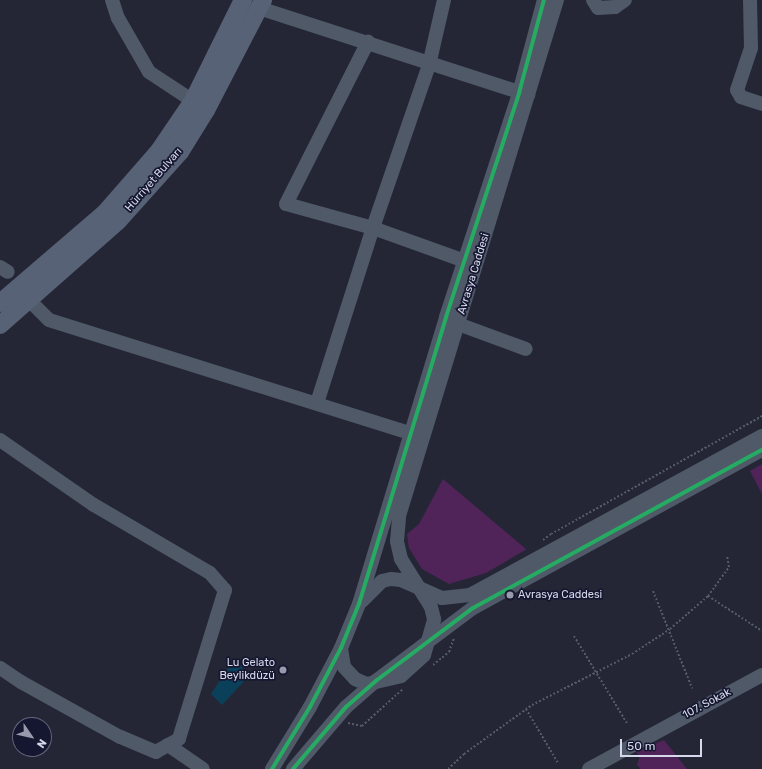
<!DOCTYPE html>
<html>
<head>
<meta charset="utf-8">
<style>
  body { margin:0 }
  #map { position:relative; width:762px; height:769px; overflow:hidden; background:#242635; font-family:Rubik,sans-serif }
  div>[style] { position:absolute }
  .green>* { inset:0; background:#502459 }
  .water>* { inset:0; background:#0b405a }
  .path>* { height:2px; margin-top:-1px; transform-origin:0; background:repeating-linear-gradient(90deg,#545b68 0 2px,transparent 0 4px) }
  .minor>* { height:14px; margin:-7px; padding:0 7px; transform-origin:7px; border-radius:7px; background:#4f5968 }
  .major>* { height:18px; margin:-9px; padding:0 9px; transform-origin:9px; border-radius:9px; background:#576276 }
  .cycleway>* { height:4px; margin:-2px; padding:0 2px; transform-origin:2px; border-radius:2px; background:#26ab63 }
  .dots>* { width:11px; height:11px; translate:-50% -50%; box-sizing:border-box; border:2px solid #151730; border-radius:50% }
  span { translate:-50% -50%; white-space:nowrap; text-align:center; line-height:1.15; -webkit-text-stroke:3.5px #151730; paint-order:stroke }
  .street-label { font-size:11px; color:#d6d9eb }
  .poi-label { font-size:11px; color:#d6d9eb }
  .left { translate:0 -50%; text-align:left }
  .right { translate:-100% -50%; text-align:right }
  .north { position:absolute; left:12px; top:717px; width:40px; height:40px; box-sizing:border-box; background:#151730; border:1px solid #62657b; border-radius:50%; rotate:124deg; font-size:11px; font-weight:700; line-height:16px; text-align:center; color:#d6d9eb }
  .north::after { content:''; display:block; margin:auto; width:14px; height:18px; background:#989aab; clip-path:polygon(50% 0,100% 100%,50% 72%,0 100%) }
  .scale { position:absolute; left:620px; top:739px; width:82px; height:18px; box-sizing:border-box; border:2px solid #d6d9eb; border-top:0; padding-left:5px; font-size:12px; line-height:14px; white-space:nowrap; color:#d6d9eb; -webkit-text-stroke:3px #151730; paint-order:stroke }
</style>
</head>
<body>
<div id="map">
  <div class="green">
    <i style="clip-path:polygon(762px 464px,762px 494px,750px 471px)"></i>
    <i style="clip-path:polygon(443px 479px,526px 549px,527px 549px,486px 573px,449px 584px,422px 569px,409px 548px,407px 534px,419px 524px)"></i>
    <i style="clip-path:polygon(664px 740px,687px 769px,641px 769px,637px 765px,640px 756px,636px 752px)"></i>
  </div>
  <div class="water">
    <i style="clip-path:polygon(241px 665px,247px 678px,222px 705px,211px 694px,228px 668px)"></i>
  </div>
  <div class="path">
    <i style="left:543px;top:540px;width:10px;rotate:-37deg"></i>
    <i style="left:551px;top:534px;width:242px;rotate:-29.2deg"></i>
    <i style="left:653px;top:591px;width:105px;rotate:68.1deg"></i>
    <i style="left:708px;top:596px;width:64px;rotate:32.9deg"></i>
    <i style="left:574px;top:636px;width:102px;rotate:58.7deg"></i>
    <i style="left:433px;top:665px;width:21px;rotate:-39deg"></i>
    <i style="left:449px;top:652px;width:15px;rotate:-70deg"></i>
    <i style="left:526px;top:709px;width:63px;rotate:59.3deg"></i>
    <i style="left:348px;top:723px;width:14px;rotate:12deg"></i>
    <i style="left:362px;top:726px;width:55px;rotate:-42.1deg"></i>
    <i style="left:448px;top:769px;width:22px;rotate:-43deg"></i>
    <i style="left:464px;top:754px;width:84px;rotate:-35.8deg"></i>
    <i style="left:532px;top:705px;width:112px;rotate:-27deg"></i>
    <i style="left:632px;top:654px;width:45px;rotate:-33.3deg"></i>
    <i style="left:670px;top:629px;width:50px;rotate:-41deg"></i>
    <i style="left:708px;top:596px;width:36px;rotate:-54deg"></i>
    <i style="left:729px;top:567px;width:11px;rotate:-100deg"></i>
  </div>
  <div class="minor">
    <i style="left:112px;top:0;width:19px;rotate:72deg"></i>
    <i style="left:118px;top:18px;width:62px;rotate:60.1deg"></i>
    <i style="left:149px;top:72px;width:53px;rotate:33.4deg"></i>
    <i style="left:444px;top:0;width:67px;rotate:103deg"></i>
    <i style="left:429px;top:65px;width:172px;rotate:109deg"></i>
    <i style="left:373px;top:228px;width:98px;rotate:19.7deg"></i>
    <i style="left:593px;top:0;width:9px;rotate:58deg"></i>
    <i style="left:598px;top:8px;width:17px;rotate:-3deg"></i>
    <i style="left:615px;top:7px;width:12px;rotate:-35deg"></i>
    <i style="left:750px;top:0;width:48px;rotate:88.8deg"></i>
    <i style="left:751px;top:48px;width:44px;rotate:108.4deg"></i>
    <i style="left:737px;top:90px;width:8px;rotate:60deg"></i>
    <i style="left:741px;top:97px;width:22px;rotate:18deg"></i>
    <i style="left:259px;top:8px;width:283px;rotate:17.9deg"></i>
    <i style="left:0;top:267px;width:9px;rotate:32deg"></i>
    <i style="left:29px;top:300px;width:28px;rotate:45deg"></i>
    <i style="left:49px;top:320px;width:380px;rotate:17.4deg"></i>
    <i style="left:458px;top:324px;width:72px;rotate:20.2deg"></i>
    <i style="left:317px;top:403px;width:184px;rotate:-72.3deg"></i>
    <i style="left:373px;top:228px;width:90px;rotate:-164.6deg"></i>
    <i style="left:286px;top:204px;width:182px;rotate:-63.2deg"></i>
    <i style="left:0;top:440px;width:114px;rotate:34.7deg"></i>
    <i style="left:94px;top:505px;width:134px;rotate:30.4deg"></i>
    <i style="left:210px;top:573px;width:23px;rotate:49deg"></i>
    <i style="left:225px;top:590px;width:156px;rotate:107.2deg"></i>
    <i style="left:179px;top:739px;width:26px;rotate:151deg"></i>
    <i style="left:156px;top:752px;width:39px;rotate:-157deg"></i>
    <i style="left:120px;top:737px;width:113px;rotate:-150.9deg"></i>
    <i style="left:21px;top:682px;width:25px;rotate:-146deg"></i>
    <i style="left:362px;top:601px;width:28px;rotate:-45deg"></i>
    <i style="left:382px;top:581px;width:9px;rotate:-13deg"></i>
    <i style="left:391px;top:579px;width:10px;rotate:6deg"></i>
    <i style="left:401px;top:580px;width:45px;rotate:23.7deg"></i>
    <i style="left:442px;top:598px;width:28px;rotate:-6deg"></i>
    <i style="left:470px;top:595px;width:332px;rotate:-28.6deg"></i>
    <i style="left:341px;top:648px;width:19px;rotate:81deg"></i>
    <i style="left:344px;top:667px;width:16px;rotate:47deg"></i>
    <i style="left:355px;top:679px;width:13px;rotate:23deg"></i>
    <i style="left:367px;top:684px;width:35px;rotate:-13deg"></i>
    <i style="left:401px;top:676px;width:31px;rotate:-42deg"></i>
    <i style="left:424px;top:655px;width:37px;rotate:-74deg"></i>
    <i style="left:434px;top:619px;width:12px;rotate:-104deg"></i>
    <i style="left:431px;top:607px;width:57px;rotate:-122deg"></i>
    <i style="left:401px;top:559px;width:18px;rotate:-103deg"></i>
    <i style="left:397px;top:541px;width:25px;rotate:-85deg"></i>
    <i style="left:399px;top:516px;width:540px;rotate:-72.98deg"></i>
    <i style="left:168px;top:745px;width:42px;rotate:34.4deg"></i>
    <i style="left:272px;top:769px;width:73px;rotate:-58.5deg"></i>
    <i style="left:310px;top:707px;width:67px;rotate:-62.3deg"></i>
    <i style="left:341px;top:648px;width:48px;rotate:-67.8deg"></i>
    <i style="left:359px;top:604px;width:300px;rotate:-73.1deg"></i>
    <i style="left:446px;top:317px;width:236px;rotate:-71.9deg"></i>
    <i style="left:519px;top:93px;width:96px;rotate:-75deg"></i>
    <i style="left:293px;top:769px;width:82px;rotate:-49.5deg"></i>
    <i style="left:346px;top:707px;width:41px;rotate:-41.1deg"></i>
    <i style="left:377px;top:680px;width:120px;rotate:-36.9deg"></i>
    <i style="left:473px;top:608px;width:329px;rotate:-28.7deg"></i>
    <i style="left:589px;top:769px;width:197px;rotate:-28.5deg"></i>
  </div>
  <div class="major">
    <i style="left:0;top:303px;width:138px;rotate:-40.6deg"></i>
    <i style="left:105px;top:213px;width:82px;rotate:-48.9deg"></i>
    <i style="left:159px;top:151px;width:60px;rotate:-55.8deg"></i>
    <i style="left:193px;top:101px;width:113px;rotate:-63.7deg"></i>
    <i style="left:0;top:325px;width:157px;rotate:-41.4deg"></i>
    <i style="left:118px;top:221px;width:93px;rotate:-48.1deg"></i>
    <i style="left:180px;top:152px;width:49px;rotate:-58.2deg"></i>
    <i style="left:206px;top:110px;width:124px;rotate:-62.6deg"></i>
  </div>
  <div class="cycleway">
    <i style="left:272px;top:769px;width:73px;rotate:-58.5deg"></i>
    <i style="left:310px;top:707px;width:67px;rotate:-62.3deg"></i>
    <i style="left:341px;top:648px;width:48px;rotate:-67.8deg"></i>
    <i style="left:359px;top:604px;width:300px;rotate:-73.1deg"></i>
    <i style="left:446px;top:317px;width:236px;rotate:-71.9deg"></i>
    <i style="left:519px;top:93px;width:96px;rotate:-75deg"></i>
    <i style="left:293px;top:769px;width:82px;rotate:-49.5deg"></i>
    <i style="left:346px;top:707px;width:41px;rotate:-41.1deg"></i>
    <i style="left:377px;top:680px;width:120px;rotate:-36.9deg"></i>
    <i style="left:473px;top:608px;width:329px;rotate:-28.7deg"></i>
  </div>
  <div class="dots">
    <i style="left:510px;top:595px;background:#989aab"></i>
    <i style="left:283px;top:670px;background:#989aab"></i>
  </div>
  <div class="street-label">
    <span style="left:154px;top:180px;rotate:-49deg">Hürriyet Bulvarı</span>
    <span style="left:474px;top:274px;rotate:-73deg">Avrasya Caddesi</span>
    <span style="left:707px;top:704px;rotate:-28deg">107. Sokak</span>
  </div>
  <div class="poi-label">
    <span class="left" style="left:518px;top:595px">Avrasya Caddesi</span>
    <span class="right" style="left:275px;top:670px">Lu Gelato<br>Beylikdüzü</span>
  </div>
  <div class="north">N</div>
  <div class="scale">50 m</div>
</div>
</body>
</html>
